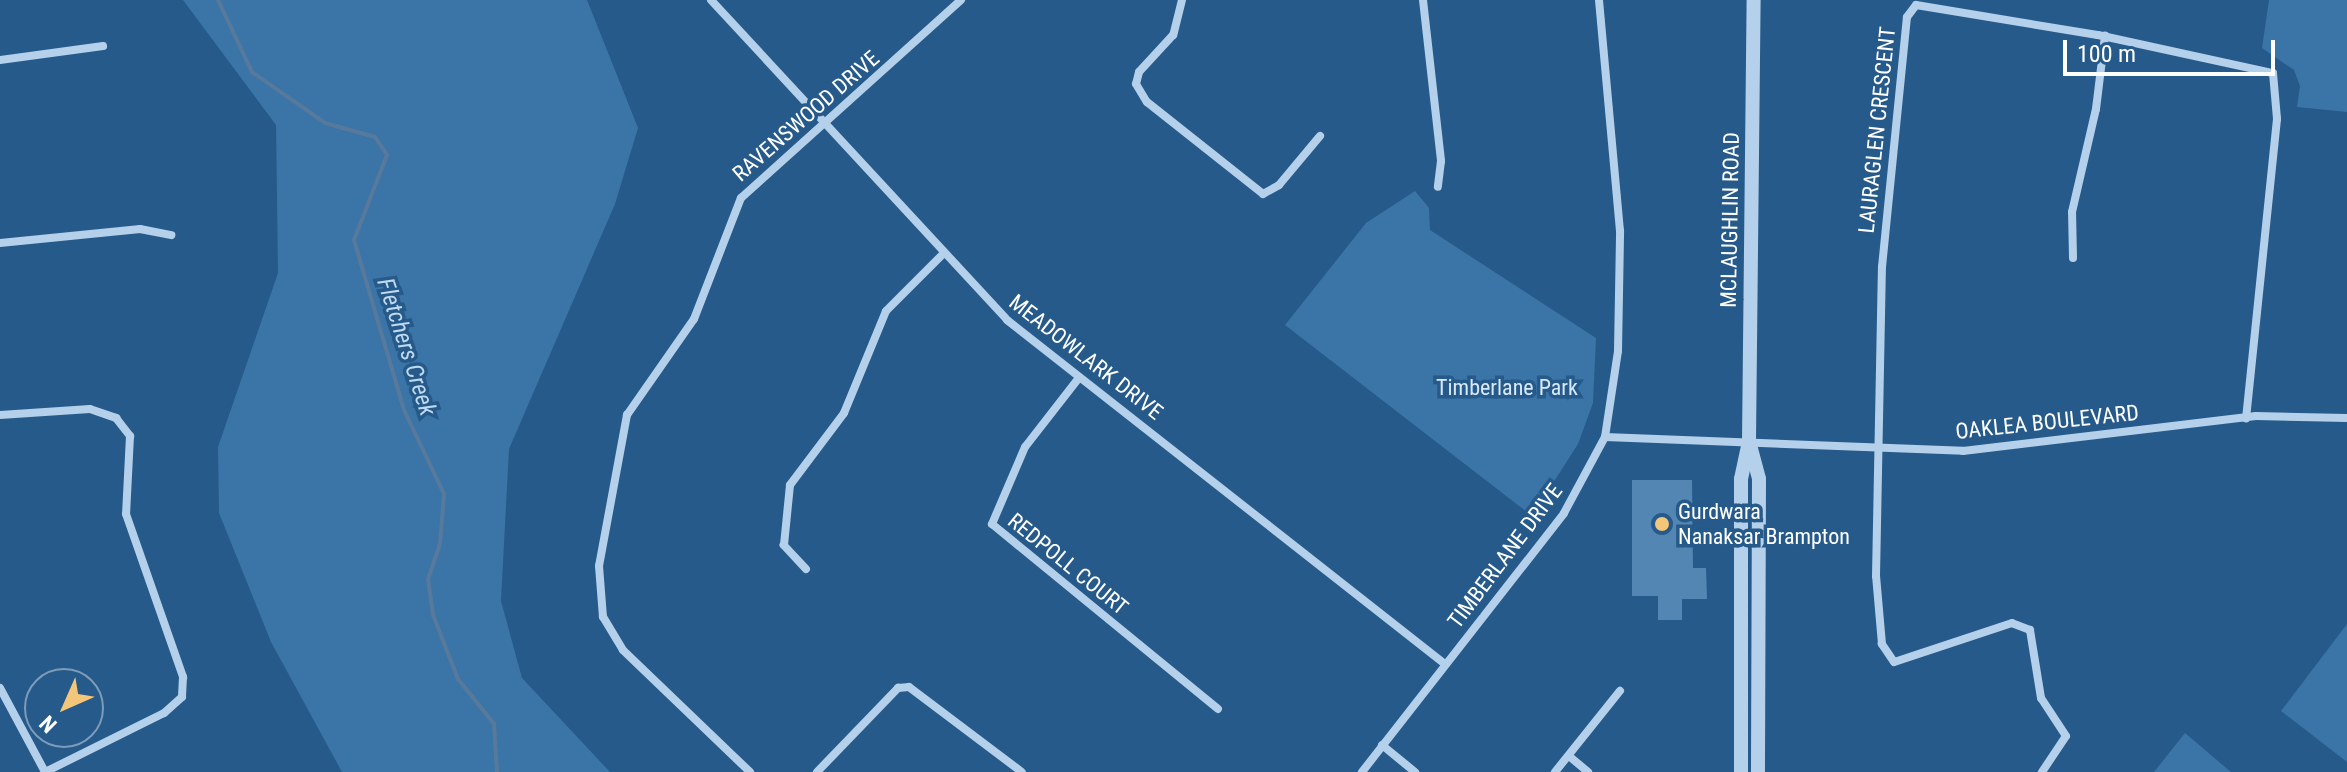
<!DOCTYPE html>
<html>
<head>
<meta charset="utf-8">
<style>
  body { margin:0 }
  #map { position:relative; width:2347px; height:772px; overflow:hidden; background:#265a8a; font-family:"Roboto Condensed",sans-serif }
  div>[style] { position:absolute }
  .green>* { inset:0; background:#3b74a7 }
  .stream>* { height:4px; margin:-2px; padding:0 2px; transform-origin:2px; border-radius:2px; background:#577a9c }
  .building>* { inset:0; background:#5386b3 }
  .minor>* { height:8px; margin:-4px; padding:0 4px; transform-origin:4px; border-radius:4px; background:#b4d0ea }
  .tertiary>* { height:14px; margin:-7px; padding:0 7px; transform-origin:7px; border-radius:7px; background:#b4d0ea }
  .dots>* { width:22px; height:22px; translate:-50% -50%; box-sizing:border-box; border:4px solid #265a8a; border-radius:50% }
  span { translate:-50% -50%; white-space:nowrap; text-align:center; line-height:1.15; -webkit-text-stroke:7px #265a8a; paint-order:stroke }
  .street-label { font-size:22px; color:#fff }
  .park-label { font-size:22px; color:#d8e9f7 }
  .poi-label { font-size:22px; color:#fff }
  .left { translate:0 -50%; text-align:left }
  .water-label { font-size:24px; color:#c0daf1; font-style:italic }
  .north { position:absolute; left:24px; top:668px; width:80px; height:80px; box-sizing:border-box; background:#265a8a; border:2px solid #7d9cb9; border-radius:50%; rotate:225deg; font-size:22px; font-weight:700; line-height:32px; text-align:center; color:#fff }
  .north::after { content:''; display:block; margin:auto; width:28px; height:36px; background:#f3c679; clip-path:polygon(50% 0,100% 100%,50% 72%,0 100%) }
  .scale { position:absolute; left:2063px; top:40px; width:212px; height:36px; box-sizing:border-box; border:4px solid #fff; border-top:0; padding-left:10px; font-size:24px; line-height:28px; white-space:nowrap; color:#fff; -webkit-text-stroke:6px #265a8a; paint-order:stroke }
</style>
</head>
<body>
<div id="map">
  <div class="green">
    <i style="clip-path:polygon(183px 0,587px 0,638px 128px,615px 204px,509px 449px,501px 601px,522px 678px,610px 772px,342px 772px,271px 642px,219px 513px,218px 447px,278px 273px,276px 125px)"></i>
    <i style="clip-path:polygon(2269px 0,2347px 0,2347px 112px,2297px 107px,2300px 86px,2294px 70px,2262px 48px)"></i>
    <i style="clip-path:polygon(1415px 191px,1429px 208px,1430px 230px,1596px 338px,1593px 403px,1578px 444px,1532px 516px,1285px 325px,1366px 223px)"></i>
    <i style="clip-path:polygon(2347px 624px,2347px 762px,2281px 711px)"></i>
    <i style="clip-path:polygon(2185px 733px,2231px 772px,2154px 772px)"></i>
  </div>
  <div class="stream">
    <i style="left:218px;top:0;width:80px;rotate:64.7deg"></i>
    <i style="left:252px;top:72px;width:89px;rotate:34.9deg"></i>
    <i style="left:325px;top:123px;width:52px;rotate:15.6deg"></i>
    <i style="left:375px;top:137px;width:22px;rotate:56deg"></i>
    <i style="left:387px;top:155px;width:91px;rotate:111.2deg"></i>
    <i style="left:354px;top:240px;width:177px;rotate:73.6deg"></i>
    <i style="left:404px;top:410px;width:93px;rotate:64.5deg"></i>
    <i style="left:444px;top:494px;width:50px;rotate:94.6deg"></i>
    <i style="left:440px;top:544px;width:37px;rotate:109deg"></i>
    <i style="left:428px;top:579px;width:36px;rotate:82deg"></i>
    <i style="left:433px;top:615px;width:69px;rotate:68.7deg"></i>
    <i style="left:458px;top:679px;width:58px;rotate:51.3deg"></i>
    <i style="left:494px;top:724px;width:48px;rotate:86.4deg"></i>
  </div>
  <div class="building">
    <i style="clip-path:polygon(1632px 480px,1692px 480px,1693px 568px,1706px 568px,1707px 599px,1682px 599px,1682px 620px,1658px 620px,1658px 596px,1632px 596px)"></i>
  </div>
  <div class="minor">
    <i style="left:711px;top:0;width:436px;rotate:47.2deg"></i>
    <i style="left:1007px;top:320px;width:557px;rotate:38.15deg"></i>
    <i style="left:1182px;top:0;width:36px;rotate:104deg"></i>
    <i style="left:1173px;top:35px;width:50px;rotate:132.6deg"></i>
    <i style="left:1139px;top:72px;width:12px;rotate:104deg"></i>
    <i style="left:1136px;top:84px;width:21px;rotate:59deg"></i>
    <i style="left:1147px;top:102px;width:148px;rotate:38.4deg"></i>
    <i style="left:1263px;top:194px;width:18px;rotate:-29deg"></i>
    <i style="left:1279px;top:185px;width:64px;rotate:-50.1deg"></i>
    <i style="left:1423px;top:0;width:162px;rotate:83.6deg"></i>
    <i style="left:1441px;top:161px;width:26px;rotate:97deg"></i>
    <i style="left:0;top:60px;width:104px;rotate:-7.7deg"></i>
    <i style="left:0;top:243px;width:141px;rotate:-5.7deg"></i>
    <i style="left:140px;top:229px;width:32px;rotate:11deg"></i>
    <i style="left:2073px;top:258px;width:46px;rotate:-91.2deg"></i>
    <i style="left:2072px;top:212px;width:106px;rotate:-76.9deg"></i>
    <i style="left:2096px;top:109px;width:74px;rotate:-83deg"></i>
    <i style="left:1078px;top:379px;width:86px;rotate:127.9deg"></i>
    <i style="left:1025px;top:447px;width:84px;rotate:113.2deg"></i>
    <i style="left:992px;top:524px;width:292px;rotate:39.3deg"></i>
    <i style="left:0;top:415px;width:90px;rotate:-3.8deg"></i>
    <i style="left:90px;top:409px;width:28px;rotate:19deg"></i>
    <i style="left:116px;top:418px;width:23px;rotate:52deg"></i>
    <i style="left:130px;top:436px;width:78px;rotate:92.9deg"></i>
    <i style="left:126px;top:514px;width:173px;rotate:70.7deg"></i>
    <i style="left:183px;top:677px;width:20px;rotate:93deg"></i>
    <i style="left:182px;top:697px;width:24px;rotate:138deg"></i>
    <i style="left:164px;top:713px;width:133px;rotate:153.6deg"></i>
    <i style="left:1605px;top:437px;width:358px;rotate:2.2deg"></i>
    <i style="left:1963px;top:451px;width:295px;rotate:-6.8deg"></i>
    <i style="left:2256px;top:416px;width:91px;rotate:1.3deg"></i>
    <i style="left:806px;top:569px;width:33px;rotate:-133deg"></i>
    <i style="left:784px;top:545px;width:60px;rotate:-84.3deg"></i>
    <i style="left:790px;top:485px;width:90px;rotate:-53.1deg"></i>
    <i style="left:844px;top:413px;width:110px;rotate:-67.6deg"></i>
    <i style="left:886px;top:311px;width:81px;rotate:-45deg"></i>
    <i style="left:0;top:688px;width:95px;rotate:61.8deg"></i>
    <i style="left:1382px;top:745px;width:43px;rotate:39.3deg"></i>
    <i style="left:1569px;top:756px;width:25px;rotate:40deg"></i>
    <i style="left:750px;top:772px;width:176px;rotate:-136.2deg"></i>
    <i style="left:623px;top:650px;width:39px;rotate:-121deg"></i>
    <i style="left:603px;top:617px;width:51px;rotate:-94.5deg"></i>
    <i style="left:599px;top:566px;width:154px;rotate:-79.5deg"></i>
    <i style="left:627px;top:415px;width:117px;rotate:-55.1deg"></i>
    <i style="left:694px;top:319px;width:130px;rotate:-68.8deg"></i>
    <i style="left:741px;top:198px;width:296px;rotate:-42deg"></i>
    <i style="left:817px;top:772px;width:117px;rotate:-46deg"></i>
    <i style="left:898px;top:688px;width:11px;rotate:-5deg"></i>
    <i style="left:909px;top:687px;width:141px;rotate:37deg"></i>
    <i style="left:1362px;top:772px;width:328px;rotate:-52deg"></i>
    <i style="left:1564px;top:513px;width:86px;rotate:-61.7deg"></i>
    <i style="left:1605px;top:437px;width:87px;rotate:-81.4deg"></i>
    <i style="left:1618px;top:351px;width:120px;rotate:-89deg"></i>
    <i style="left:1620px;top:231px;width:232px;rotate:-95.2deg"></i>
    <i style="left:1555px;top:772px;width:104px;rotate:-51.3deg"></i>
    <i style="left:2042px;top:772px;width:43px;rotate:-56.3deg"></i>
    <i style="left:2066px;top:736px;width:45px;rotate:-123.3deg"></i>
    <i style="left:2041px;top:698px;width:69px;rotate:-99.2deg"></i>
    <i style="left:2030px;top:630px;width:19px;rotate:-159deg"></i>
    <i style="left:2012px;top:623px;width:124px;rotate:161.7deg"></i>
    <i style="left:1894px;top:662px;width:22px;rotate:-124deg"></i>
    <i style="left:1882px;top:644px;width:68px;rotate:-95deg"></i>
    <i style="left:1876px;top:576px;width:309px;rotate:-88.9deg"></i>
    <i style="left:1882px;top:267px;width:251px;rotate:-84.3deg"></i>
    <i style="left:1907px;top:17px;width:15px;rotate:-53deg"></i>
    <i style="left:1916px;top:5px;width:184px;rotate:9.4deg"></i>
    <i style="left:2098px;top:35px;width:179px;rotate:12.3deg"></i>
    <i style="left:2273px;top:73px;width:46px;rotate:85deg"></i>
    <i style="left:2277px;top:119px;width:301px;rotate:95.9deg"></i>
  </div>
  <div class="tertiary">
    <i style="left:1750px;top:445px;width:35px;rotate:75deg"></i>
    <i style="left:1759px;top:479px;width:293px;rotate:90.2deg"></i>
    <i style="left:1741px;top:772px;width:293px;rotate:-90deg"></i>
    <i style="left:1741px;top:479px;width:39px;rotate:-78deg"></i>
    <i style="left:1749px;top:441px;width:441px;rotate:-89.4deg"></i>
  </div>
  <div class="dots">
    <i style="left:1662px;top:524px;background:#f3c679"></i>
  </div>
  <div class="street-label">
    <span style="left:806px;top:116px;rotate:-41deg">RAVENSWOOD DRIVE</span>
    <span style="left:1877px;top:130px;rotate:-84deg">LAURAGLEN CRESCENT</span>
    <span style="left:1730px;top:220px;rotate:-89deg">MCLAUGHLIN ROAD</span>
    <span style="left:1086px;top:357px;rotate:38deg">MEADOWLARK DRIVE</span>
    <span style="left:2047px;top:422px;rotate:-6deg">OAKLEA BOULEVARD</span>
    <span style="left:1505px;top:556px;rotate:-53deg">TIMBERLANE DRIVE</span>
    <span style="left:1068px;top:564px;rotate:39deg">REDPOLL COURT</span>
  </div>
  <div class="park-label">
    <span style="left:1507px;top:388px">Timberlane Park</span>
  </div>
  <div class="poi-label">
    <span class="left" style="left:1678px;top:524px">Gurdwara<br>Nanaksar Brampton</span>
  </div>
  <div class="water-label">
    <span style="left:406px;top:347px;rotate:72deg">Fletchers Creek</span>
  </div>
  <div class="north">N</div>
  <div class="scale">100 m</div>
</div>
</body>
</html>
